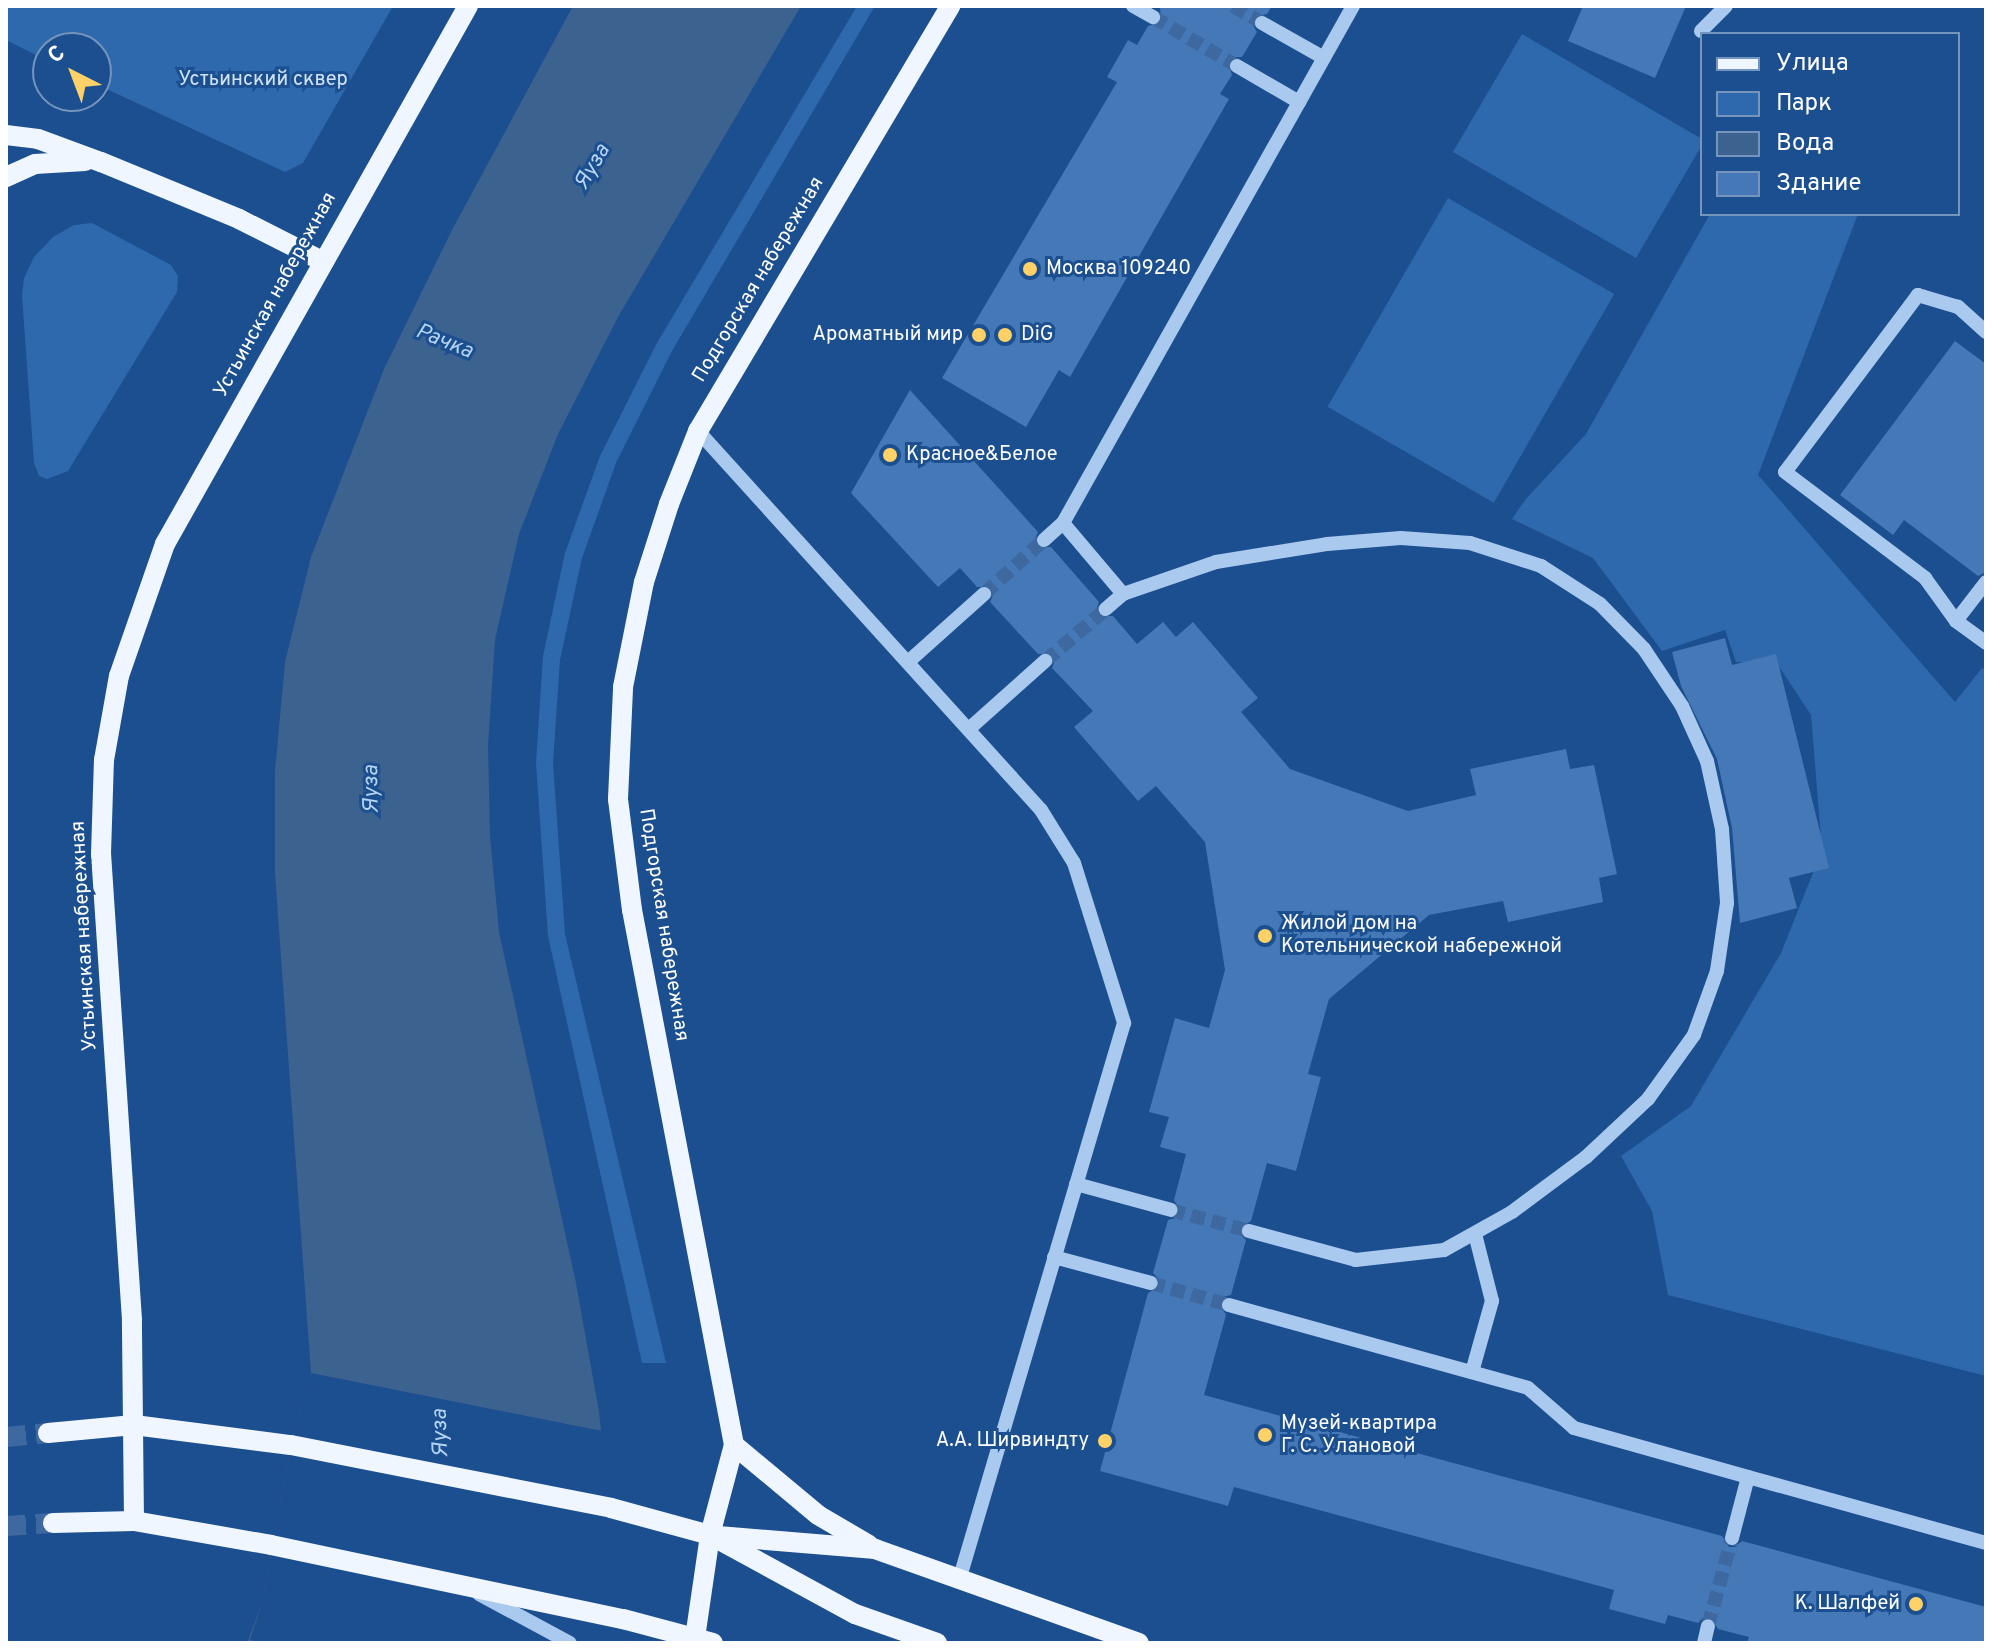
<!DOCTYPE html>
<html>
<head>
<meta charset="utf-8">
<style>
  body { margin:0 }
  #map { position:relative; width:1992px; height:1649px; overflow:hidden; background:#1b4f8f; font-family:Overpass,sans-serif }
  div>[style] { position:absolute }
  .green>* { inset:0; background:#2e69ad; transform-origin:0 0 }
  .water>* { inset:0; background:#3c6290 }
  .pier>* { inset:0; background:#1b4f8f }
  .building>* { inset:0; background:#4478b7 }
  .minor-tunnel>* { height:14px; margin-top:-7px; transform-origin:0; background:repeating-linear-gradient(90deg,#3d69a0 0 14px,transparent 0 21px) }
  .major-tunnel>* { height:20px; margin-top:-10px; transform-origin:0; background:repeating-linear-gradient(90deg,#3d69a0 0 20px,transparent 0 30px) }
  .minor>* { height:14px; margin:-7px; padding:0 7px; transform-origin:7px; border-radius:7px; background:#a9c9ee }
  .major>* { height:20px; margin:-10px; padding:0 10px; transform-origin:10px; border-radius:10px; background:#f0f6ff }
  .dots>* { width:22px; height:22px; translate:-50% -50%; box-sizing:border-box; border:4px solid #1b4f8f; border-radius:50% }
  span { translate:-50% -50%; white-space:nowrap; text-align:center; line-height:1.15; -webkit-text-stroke:6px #1b4f8f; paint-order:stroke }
  .park-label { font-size:20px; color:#cfe3fa }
  .poi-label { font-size:20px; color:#fff }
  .left { translate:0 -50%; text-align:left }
  .right { translate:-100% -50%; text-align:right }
  .street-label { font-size:20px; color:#fff }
  .water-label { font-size:22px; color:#b5d3f5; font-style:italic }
  .frame { position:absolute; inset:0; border:8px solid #fff; pointer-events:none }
  .legend { position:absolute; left:1700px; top:32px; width:260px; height:184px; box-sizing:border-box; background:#1b4f8f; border:2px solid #7695bc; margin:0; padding:10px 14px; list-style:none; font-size:24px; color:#fff }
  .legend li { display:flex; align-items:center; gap:16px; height:40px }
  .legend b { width:40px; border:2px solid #7695bc }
  .north { position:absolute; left:32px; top:32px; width:80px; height:80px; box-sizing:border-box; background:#1b4f8f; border:2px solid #7695bc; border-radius:50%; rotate:318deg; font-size:22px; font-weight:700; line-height:32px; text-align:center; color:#fff }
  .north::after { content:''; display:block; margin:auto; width:28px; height:36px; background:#ffd166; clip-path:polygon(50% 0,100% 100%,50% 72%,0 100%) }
</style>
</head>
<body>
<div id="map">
  <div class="green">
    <i style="clip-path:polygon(6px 6px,393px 6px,303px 163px,285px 172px,96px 84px,96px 48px,48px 48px,48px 61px,6px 40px)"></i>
    <i style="clip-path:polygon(857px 6px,875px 6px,672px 351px,616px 463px,582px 558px,560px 660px,553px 763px,565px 934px,666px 1363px,642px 1363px,548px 936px,536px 763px,543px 656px,565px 553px,600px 456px,657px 343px)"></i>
    <i style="clip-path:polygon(1522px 34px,1702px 139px,1702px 145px,1636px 258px,1453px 152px)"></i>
    <i style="left:1448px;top:198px;width:192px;height:241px;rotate:30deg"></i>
    <i style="clip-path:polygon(1710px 214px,1858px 214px,1758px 475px,1955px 702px,1982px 668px,1986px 671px,1986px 1376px,1668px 1295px,1652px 1211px,1621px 1156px,1691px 1106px,1781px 953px,1822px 850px,1811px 715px,1776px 662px,1736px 662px,1725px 630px,1662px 651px,1593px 558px,1512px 519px,1525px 500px,1586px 434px)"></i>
    <i style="clip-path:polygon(92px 223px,171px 265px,178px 276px,177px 292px,68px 471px,47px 479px,39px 476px,34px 463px,22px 296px,24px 278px,34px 257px,53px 237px,74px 225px)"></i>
  </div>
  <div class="water">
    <i style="clip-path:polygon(573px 6px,801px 6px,618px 317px,558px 434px,519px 534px,495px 640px,488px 745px,490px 835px,499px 932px,576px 1283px,599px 1412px,625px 1643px,247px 1643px,262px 1603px,291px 1445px,311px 1373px,275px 874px,275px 771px,285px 662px,311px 557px,384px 369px,452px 230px)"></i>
  </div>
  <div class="pier">
    <i style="clip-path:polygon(311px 1373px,602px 1431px,625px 1643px,264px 1643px,250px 1640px,262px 1603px,291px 1445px)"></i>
  </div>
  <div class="building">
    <i style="clip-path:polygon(1160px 6px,1272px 6px,1267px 14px,1254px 17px,1252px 24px,1257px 32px,1242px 57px,1233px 57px,1228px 62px,1232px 75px,1220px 94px,1229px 99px,1070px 377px,1059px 370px,1026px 427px,942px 378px,1117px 82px,1107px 77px,1128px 40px,1137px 45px,1148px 26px,1161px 22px)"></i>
    <i style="clip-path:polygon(1583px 6px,1686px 6px,1655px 78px,1568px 41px)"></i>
    <i style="clip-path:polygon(1955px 341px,1986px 364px,1986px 572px,1978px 576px,1904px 520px,1893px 535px,1840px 495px)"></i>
    <i style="clip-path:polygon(910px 390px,1038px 532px,1034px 541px,1037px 547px,1051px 547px,1099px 602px,1096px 610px,1099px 616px,1113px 616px,1137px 644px,1163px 622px,1176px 637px,1193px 622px,1258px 698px,1241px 712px,1290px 769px,1408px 811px,1476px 795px,1470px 769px,1566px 749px,1570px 769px,1594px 765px,1617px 874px,1599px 878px,1603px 902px,1508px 922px,1503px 901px,1429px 915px,1329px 999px,1308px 1074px,1321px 1077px,1296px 1171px,1267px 1163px,1251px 1221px,1240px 1228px,1240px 1234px,1246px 1240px,1231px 1295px,1223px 1297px,1219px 1303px,1226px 1315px,1204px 1395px,1722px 1536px,1729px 1547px,1735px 1547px,1742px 1541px,1986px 1607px,1986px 1643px,1747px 1643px,1749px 1637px,1718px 1629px,1711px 1617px,1704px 1617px,1698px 1623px,1668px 1615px,1665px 1624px,1609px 1609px,1614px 1590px,1234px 1487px,1228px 1506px,1100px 1471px,1148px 1293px,1160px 1286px,1160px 1280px,1153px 1273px,1168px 1220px,1177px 1218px,1181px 1212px,1174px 1200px,1186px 1154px,1160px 1147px,1169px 1117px,1149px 1112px,1175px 1018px,1209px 1028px,1225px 970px,1205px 842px,1156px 786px,1138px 801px,1074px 727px,1093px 711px,1052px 668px,1055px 660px,1052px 654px,1038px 654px,990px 602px,994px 593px,991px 587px,977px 587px,960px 568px,938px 587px,851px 493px)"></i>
    <i style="clip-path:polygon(1725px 638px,1732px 665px,1776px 654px,1829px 868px,1789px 878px,1797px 908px,1740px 923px,1732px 828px,1717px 759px,1681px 686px,1672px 652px)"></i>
  </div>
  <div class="minor-tunnel">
    <i style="left:1233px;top:6px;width:34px;rotate:30deg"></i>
    <i style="left:1153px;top:17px;width:97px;rotate:30.3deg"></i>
    <i style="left:984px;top:594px;width:81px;rotate:-42deg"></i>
    <i style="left:1045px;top:661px;width:80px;rotate:-40.4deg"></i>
    <i style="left:1171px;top:1210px;width:81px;rotate:15.1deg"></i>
    <i style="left:1151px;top:1283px;width:81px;rotate:15.8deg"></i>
    <i style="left:1708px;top:1626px;width:91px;rotate:-74.7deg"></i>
  </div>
  <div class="major-tunnel">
    <i style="left:6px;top:1437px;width:42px;rotate:-5.4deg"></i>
    <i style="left:6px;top:1526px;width:47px;rotate:-3.7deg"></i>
  </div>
  <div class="minor">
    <i style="left:1133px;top:6px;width:23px;rotate:29deg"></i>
    <i style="left:1262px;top:23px;width:71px;rotate:29.4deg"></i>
    <i style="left:1701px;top:31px;width:35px;rotate:-45deg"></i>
    <i style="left:1237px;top:66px;width:72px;rotate:30.1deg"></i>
    <i style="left:1986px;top:332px;width:38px;rotate:-138deg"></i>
    <i style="left:1958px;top:307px;width:42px;rotate:-163.3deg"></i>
    <i style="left:1918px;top:295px;width:221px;rotate:126.9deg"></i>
    <i style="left:1785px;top:472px;width:176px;rotate:37.1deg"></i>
    <i style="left:1925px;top:578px;width:53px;rotate:54.2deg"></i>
    <i style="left:1956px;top:621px;width:37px;rotate:36deg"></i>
    <i style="left:698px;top:431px;width:511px;rotate:47.85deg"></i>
    <i style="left:1041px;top:810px;width:62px;rotate:58.1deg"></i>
    <i style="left:1074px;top:863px;width:168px;rotate:72.6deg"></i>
    <i style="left:1124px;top:1023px;width:578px;rotate:106.49deg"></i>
    <i style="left:1063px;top:523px;width:93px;rotate:49.8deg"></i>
    <i style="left:1123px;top:594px;width:23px;rotate:139deg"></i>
    <i style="left:1044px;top:540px;width:25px;rotate:-42deg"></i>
    <i style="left:1063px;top:523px;width:593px;rotate:-60.71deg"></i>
    <i style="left:1123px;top:594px;width:98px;rotate:-19deg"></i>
    <i style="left:1216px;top:562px;width:112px;rotate:-9.2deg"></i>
    <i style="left:1327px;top:544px;width:74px;rotate:-4.6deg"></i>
    <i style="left:1401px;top:538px;width:69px;rotate:4.1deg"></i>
    <i style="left:1470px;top:543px;width:75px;rotate:17.9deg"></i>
    <i style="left:1541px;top:566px;width:70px;rotate:32.8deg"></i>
    <i style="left:1600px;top:604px;width:63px;rotate:45.6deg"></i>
    <i style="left:1644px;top:649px;width:69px;rotate:56.3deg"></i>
    <i style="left:1682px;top:706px;width:60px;rotate:65.6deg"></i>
    <i style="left:1707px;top:761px;width:70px;rotate:77.6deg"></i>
    <i style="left:1722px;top:829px;width:74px;rotate:86.1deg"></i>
    <i style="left:1727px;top:903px;width:69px;rotate:98.4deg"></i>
    <i style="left:1717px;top:971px;width:68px;rotate:109.8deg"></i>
    <i style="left:1694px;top:1035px;width:79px;rotate:125.7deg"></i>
    <i style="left:1648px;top:1099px;width:85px;rotate:136.9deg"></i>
    <i style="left:1586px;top:1157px;width:92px;rotate:143.4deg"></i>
    <i style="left:1512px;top:1212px;width:78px;rotate:150.8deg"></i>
    <i style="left:1444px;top:1250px;width:89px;rotate:173.5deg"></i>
    <i style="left:1356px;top:1260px;width:111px;rotate:-164.8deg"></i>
    <i style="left:1956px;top:621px;width:49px;rotate:-52.4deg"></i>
    <i style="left:908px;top:662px;width:102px;rotate:-41.8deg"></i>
    <i style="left:970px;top:728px;width:101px;rotate:-41.8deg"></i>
    <i style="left:1076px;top:1184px;width:98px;rotate:15.3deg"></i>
    <i style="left:1054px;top:1257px;width:100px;rotate:15deg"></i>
    <i style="left:1229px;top:1305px;width:310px;rotate:15.5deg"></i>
    <i style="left:1528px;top:1388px;width:61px;rotate:41deg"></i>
    <i style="left:1574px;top:1428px;width:181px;rotate:15.7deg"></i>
    <i style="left:1472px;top:1372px;width:74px;rotate:-74.3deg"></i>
    <i style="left:1492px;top:1301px;width:69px;rotate:-104.2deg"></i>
    <i style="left:1732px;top:1538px;width:63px;rotate:-75.3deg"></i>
    <i style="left:1748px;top:1477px;width:247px;rotate:15.5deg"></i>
    <i style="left:479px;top:1594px;width:103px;rotate:28.3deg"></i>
    <i style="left:1704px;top:1643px;width:17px;rotate:-77deg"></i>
  </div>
  <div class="major">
    <i style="left:6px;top:135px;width:32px;rotate:7deg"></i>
    <i style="left:38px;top:139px;width:67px;rotate:20.1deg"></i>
    <i style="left:101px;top:162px;width:149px;rotate:22.4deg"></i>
    <i style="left:239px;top:219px;width:95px;rotate:26.8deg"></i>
    <i style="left:6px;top:177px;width:32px;rotate:-24deg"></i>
    <i style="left:35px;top:164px;width:50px;rotate:-3.4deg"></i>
    <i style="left:48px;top:1433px;width:86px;rotate:-5.3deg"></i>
    <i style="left:134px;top:1425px;width:158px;rotate:7.3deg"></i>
    <i style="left:291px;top:1445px;width:326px;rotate:11.1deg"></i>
    <i style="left:611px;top:1508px;width:103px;rotate:15.3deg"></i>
    <i style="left:710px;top:1535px;width:165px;rotate:28.6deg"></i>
    <i style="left:855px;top:1614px;width:87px;rotate:19.5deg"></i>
    <i style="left:734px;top:1445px;width:109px;rotate:39.8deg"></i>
    <i style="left:818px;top:1515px;width:59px;rotate:30.5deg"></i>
    <i style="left:134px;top:1521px;width:201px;rotate:-90.6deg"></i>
    <i style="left:132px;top:1320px;width:467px;rotate:-93.8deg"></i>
    <i style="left:101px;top:854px;width:94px;rotate:-88.2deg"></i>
    <i style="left:104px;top:760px;width:85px;rotate:-79.9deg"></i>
    <i style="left:119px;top:676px;width:140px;rotate:-70.8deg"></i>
    <i style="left:165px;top:544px;width:617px;rotate:-60.61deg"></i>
    <i style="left:53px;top:1523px;width:81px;rotate:-1.4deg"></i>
    <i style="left:134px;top:1521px;width:139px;rotate:9.9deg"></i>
    <i style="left:271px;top:1545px;width:360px;rotate:11.9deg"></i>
    <i style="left:623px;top:1619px;width:93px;rotate:14.9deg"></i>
    <i style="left:718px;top:1536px;width:158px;rotate:4.7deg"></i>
    <i style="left:875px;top:1549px;width:280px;rotate:19.6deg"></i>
    <i style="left:695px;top:1638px;width:104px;rotate:-81.7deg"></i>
    <i style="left:710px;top:1535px;width:93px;rotate:-75.1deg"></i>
    <i style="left:734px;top:1445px;width:545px;rotate:-100.79deg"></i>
    <i style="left:632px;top:910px;width:112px;rotate:-97.2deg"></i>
    <i style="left:618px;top:799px;width:112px;rotate:-87.4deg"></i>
    <i style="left:623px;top:687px;width:107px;rotate:-78.7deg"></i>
    <i style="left:644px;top:582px;width:82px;rotate:-72.2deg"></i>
    <i style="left:669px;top:504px;width:79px;rotate:-68.3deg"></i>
    <i style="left:698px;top:431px;width:494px;rotate:-59.3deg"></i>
  </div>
  <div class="dots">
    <i style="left:1030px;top:269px;background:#ffd166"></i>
    <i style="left:979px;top:335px;background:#ffd166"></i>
    <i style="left:1005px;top:335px;background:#ffd166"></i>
    <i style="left:890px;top:455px;background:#ffd166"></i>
    <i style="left:1265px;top:936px;background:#ffd166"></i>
    <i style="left:1265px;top:1435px;background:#ffd166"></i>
    <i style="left:1105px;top:1441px;background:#ffd166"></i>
    <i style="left:1916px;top:1604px;background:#ffd166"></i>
  </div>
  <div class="park-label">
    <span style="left:263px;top:80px">Устьинский сквер</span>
  </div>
  <div class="poi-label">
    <span class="left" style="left:1046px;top:269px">Москва 109240</span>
    <span class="right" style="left:963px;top:335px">Ароматный мир</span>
    <span class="left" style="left:1021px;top:335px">DiG</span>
    <span class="left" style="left:906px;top:455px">Красное&amp;Белое</span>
    <span class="left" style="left:1281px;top:936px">Жилой дом на<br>Котельнической набережной</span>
    <span class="left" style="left:1281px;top:1436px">Музей-квартира<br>Г. С. Улановой</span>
    <span class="right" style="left:1089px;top:1441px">А.А. Ширвиндту</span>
    <span class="right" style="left:1900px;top:1604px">К. Шалфей</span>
  </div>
  <div class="street-label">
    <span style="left:759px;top:280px;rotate:-59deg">Подгорская набережная</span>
    <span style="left:276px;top:295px;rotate:-61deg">Устьинская набережная</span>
    <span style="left:663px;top:925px;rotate:81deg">Подгорская набережная</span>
    <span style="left:85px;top:936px;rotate:-93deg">Устьинская набережная</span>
  </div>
  <div class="water-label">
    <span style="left:593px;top:167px;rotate:-60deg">Яуза</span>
    <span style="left:444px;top:342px;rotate:22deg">Рачка</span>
    <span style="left:372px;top:789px;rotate:-91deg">Яуза</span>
    <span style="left:441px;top:1433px;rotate:-92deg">Яуза</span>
  </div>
  <div class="frame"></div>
  <ul class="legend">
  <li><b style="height:10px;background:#f0f6ff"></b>Улица</li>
  <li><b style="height:22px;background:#2e69ad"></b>Парк</li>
  <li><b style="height:22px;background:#3c6290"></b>Вода</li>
  <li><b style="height:22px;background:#4478b7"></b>Здание</li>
  </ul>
  <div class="north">С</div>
</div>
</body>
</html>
